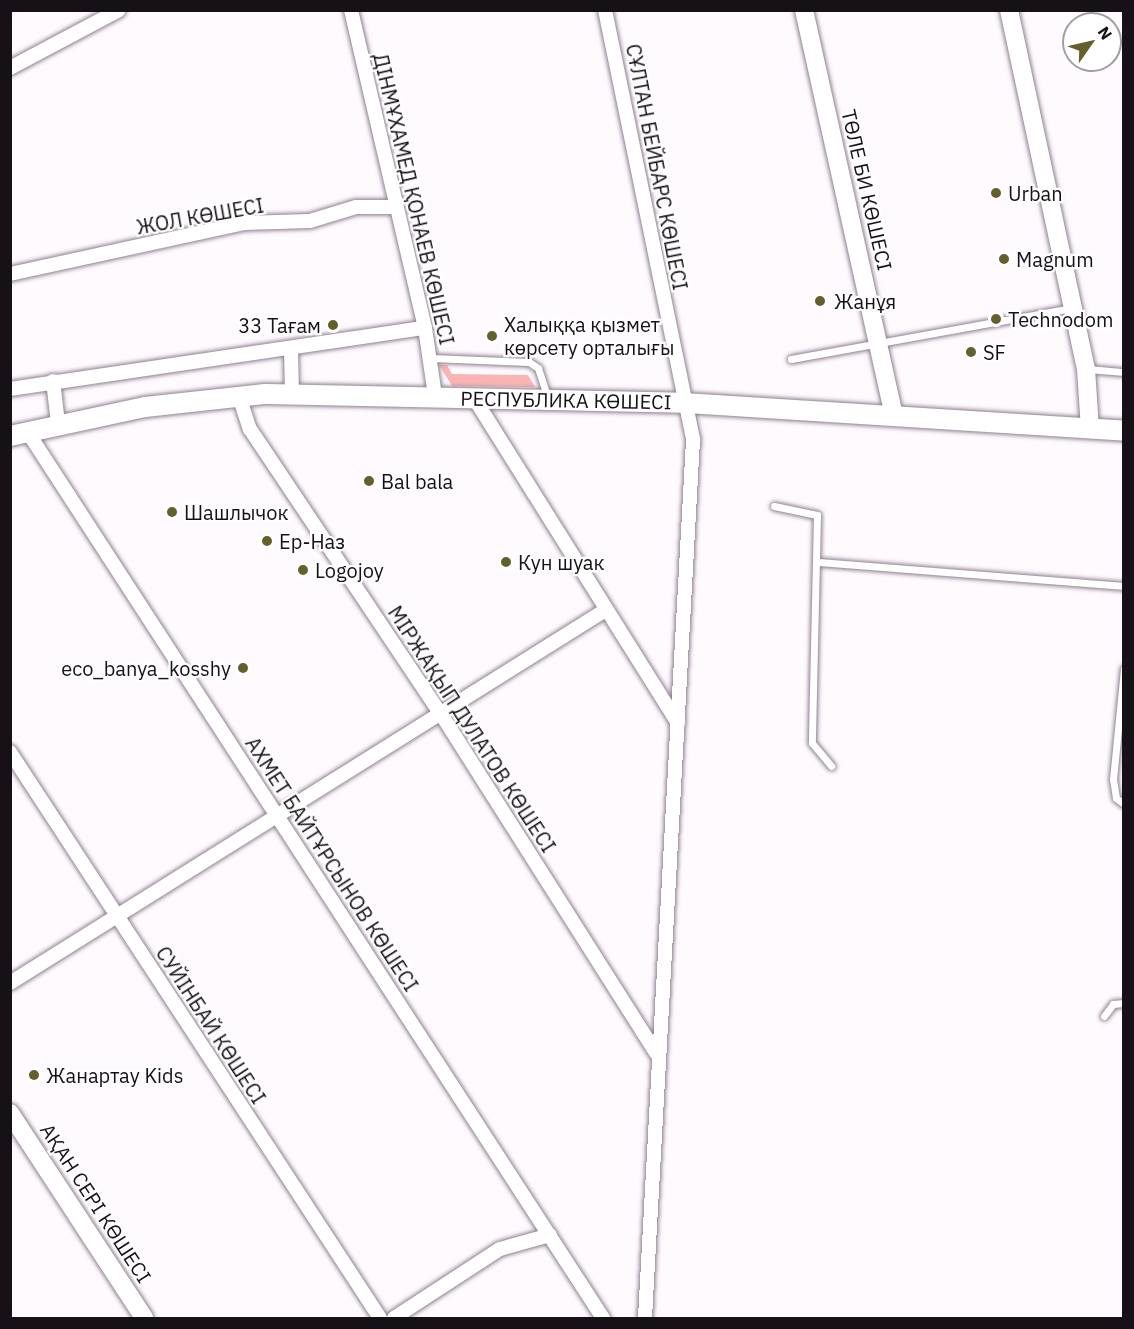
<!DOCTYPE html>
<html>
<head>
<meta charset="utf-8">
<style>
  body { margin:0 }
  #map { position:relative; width:1134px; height:1329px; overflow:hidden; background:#fefafe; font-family:"IBM Plex Sans",sans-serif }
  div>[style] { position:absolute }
  .green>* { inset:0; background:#f9b5b4 }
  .roads { filter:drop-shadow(0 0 2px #908091) drop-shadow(0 0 2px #908091) }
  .service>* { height:7px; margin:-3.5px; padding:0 3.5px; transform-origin:3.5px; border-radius:3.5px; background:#fff }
  .minor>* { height:14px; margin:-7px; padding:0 7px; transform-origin:7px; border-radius:7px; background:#fff }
  .tertiary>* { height:18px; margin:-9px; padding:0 9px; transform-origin:9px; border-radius:9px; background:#fff }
  .secondary>* { height:20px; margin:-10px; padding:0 10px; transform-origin:10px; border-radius:10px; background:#fff }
  .dots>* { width:16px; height:16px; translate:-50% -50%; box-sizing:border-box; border:3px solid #fff; border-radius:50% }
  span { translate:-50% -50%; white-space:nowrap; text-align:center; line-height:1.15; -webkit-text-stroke:4.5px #fff; paint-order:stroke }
  .street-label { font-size:20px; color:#161017 }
  .poi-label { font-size:20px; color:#161017 }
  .left { translate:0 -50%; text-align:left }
  .right { translate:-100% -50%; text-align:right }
  .frame { position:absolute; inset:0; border:12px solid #161017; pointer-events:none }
  .north { position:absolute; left:1062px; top:12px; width:60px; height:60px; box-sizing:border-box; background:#fff; border:2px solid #a29fa2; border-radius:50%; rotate:56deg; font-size:16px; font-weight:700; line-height:24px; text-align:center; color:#161017 }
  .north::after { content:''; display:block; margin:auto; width:21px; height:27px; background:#645f2b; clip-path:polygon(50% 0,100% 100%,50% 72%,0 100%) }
</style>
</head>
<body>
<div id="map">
  <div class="green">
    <i style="clip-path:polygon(439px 365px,447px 365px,452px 374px,528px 375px,535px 387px,452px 386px)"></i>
  </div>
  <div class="roads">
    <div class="service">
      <i style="left:431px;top:358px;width:98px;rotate:2.3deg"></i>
      <i style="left:529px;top:362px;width:11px;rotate:34deg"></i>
      <i style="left:538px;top:368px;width:32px;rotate:72deg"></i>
      <i style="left:791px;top:359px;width:287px;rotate:-10.3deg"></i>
      <i style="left:1088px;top:369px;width:36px;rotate:5deg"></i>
      <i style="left:774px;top:506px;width:44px;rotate:11.8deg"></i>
      <i style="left:817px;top:515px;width:228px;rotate:91.3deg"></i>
      <i style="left:812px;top:743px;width:30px;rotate:50deg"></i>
      <i style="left:819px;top:562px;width:306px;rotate:4.5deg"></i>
      <i style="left:1124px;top:669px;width:111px;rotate:95.7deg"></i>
      <i style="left:1113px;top:779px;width:19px;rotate:81deg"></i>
      <i style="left:1116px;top:798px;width:10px;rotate:37deg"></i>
      <i style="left:1104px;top:1016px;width:15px;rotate:-53deg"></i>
      <i style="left:1113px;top:1004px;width:11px;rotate:-5deg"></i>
    </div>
    <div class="minor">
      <i style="left:351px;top:10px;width:326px;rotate:76.9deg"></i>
      <i style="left:425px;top:328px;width:69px;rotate:81.6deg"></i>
      <i style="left:605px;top:10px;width:439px;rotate:78.4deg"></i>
      <i style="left:693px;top:440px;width:879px;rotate:93.13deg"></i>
      <i style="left:10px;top:68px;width:123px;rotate:-28deg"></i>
      <i style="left:10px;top:274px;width:239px;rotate:-12.3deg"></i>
      <i style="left:244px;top:223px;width:66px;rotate:-1.7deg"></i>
      <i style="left:310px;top:221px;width:48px;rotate:-16.9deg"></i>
      <i style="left:356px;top:207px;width:40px"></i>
      <i style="left:291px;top:348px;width:47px;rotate:88.8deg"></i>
      <i style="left:53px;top:381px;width:42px;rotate:83.2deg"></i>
      <i style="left:10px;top:389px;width:419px;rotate:-8.4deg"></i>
      <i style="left:239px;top:396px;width:35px;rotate:72deg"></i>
      <i style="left:250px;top:429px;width:343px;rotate:56.2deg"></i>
      <i style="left:441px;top:714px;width:401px;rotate:57.6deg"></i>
      <i style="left:474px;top:398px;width:384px;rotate:57.9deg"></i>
      <i style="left:27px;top:431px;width:1058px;rotate:57deg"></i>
      <i style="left:10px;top:752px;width:676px;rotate:56.83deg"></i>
      <i style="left:10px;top:983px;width:701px;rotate:-32.06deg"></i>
      <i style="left:394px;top:1318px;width:126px;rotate:-33.1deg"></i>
      <i style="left:500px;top:1249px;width:52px;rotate:-15.6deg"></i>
    </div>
    <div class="tertiary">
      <i style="left:804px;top:10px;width:415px;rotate:77.5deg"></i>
      <i style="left:1009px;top:10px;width:367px;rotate:77.9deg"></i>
      <i style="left:1086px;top:369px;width:60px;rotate:86.2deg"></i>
      <i style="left:10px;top:1113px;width:245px;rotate:56.8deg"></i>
    </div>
    <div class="secondary">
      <i style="left:10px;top:436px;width:138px;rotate:-12.1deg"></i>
      <i style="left:145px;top:407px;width:121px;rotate:-6.2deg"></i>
      <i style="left:265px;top:394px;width:420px;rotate:1.2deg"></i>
      <i style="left:685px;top:403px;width:440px;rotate:3.6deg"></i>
    </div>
  </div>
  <div class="dots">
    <i style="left:996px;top:193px;background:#645f2b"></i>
    <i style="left:1004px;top:259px;background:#645f2b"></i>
    <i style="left:820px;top:301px;background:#645f2b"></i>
    <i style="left:996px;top:319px;background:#645f2b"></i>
    <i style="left:333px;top:325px;background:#645f2b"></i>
    <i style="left:492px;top:336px;background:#645f2b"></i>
    <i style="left:971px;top:352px;background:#645f2b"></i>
    <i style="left:369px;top:481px;background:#645f2b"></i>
    <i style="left:172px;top:512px;background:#645f2b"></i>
    <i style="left:267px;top:541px;background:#645f2b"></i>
    <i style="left:506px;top:562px;background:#645f2b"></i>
    <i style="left:303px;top:570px;background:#645f2b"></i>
    <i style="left:243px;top:668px;background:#645f2b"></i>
    <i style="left:34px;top:1075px;background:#645f2b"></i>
  </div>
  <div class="street-label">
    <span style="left:657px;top:167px;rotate:79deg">СҰЛТАН БЕЙБАРС КӨШЕСІ</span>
    <span style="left:867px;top:190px;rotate:77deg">ТӨЛЕ БИ КӨШЕСІ</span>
    <span style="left:414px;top:199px;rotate:77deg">ДІНМҰХАМЕД ҚОНАЕВ КӨШЕСІ</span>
    <span style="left:200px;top:216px;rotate:-10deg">ЖОЛ КӨШЕСІ</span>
    <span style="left:566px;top:400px;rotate:1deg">РЕСПУБЛИКА КӨШЕСІ</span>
    <span style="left:472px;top:729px;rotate:57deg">МІРЖАҚЫП ДУЛАТОВ КӨШЕСІ</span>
    <span style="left:332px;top:864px;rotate:57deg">АХМЕТ БАЙТҰРСЫНОВ КӨШЕСІ</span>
    <span style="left:211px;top:1025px;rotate:57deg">СУЙІНБАЙ КӨШЕСІ</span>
    <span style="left:96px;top:1203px;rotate:57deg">АҚАН СЕРІ КӨШЕСІ</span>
  </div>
  <div class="poi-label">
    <span class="left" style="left:1008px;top:193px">Urban</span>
    <span class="left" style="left:1016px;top:259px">Magnum</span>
    <span class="left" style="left:834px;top:301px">Жанұя</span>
    <span class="left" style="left:1008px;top:319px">Technodom</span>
    <span class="left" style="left:504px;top:336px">Халыққа қызмет<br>көрсету орталығы</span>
    <span class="right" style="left:321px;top:325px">33 Тағам</span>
    <span class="left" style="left:983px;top:352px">SF</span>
    <span class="left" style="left:381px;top:481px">Bal bala</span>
    <span class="left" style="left:184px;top:512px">Шашлычок</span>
    <span class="left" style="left:279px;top:541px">Ер-Наз</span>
    <span class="left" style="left:518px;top:562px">Кун шуак</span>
    <span class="left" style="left:315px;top:570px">Logojoy</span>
    <span class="right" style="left:231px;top:668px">eco_banya_kosshy</span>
    <span class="left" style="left:46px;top:1075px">Жанартау Kids</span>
  </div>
  <div class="frame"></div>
  <div class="north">N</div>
</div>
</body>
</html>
